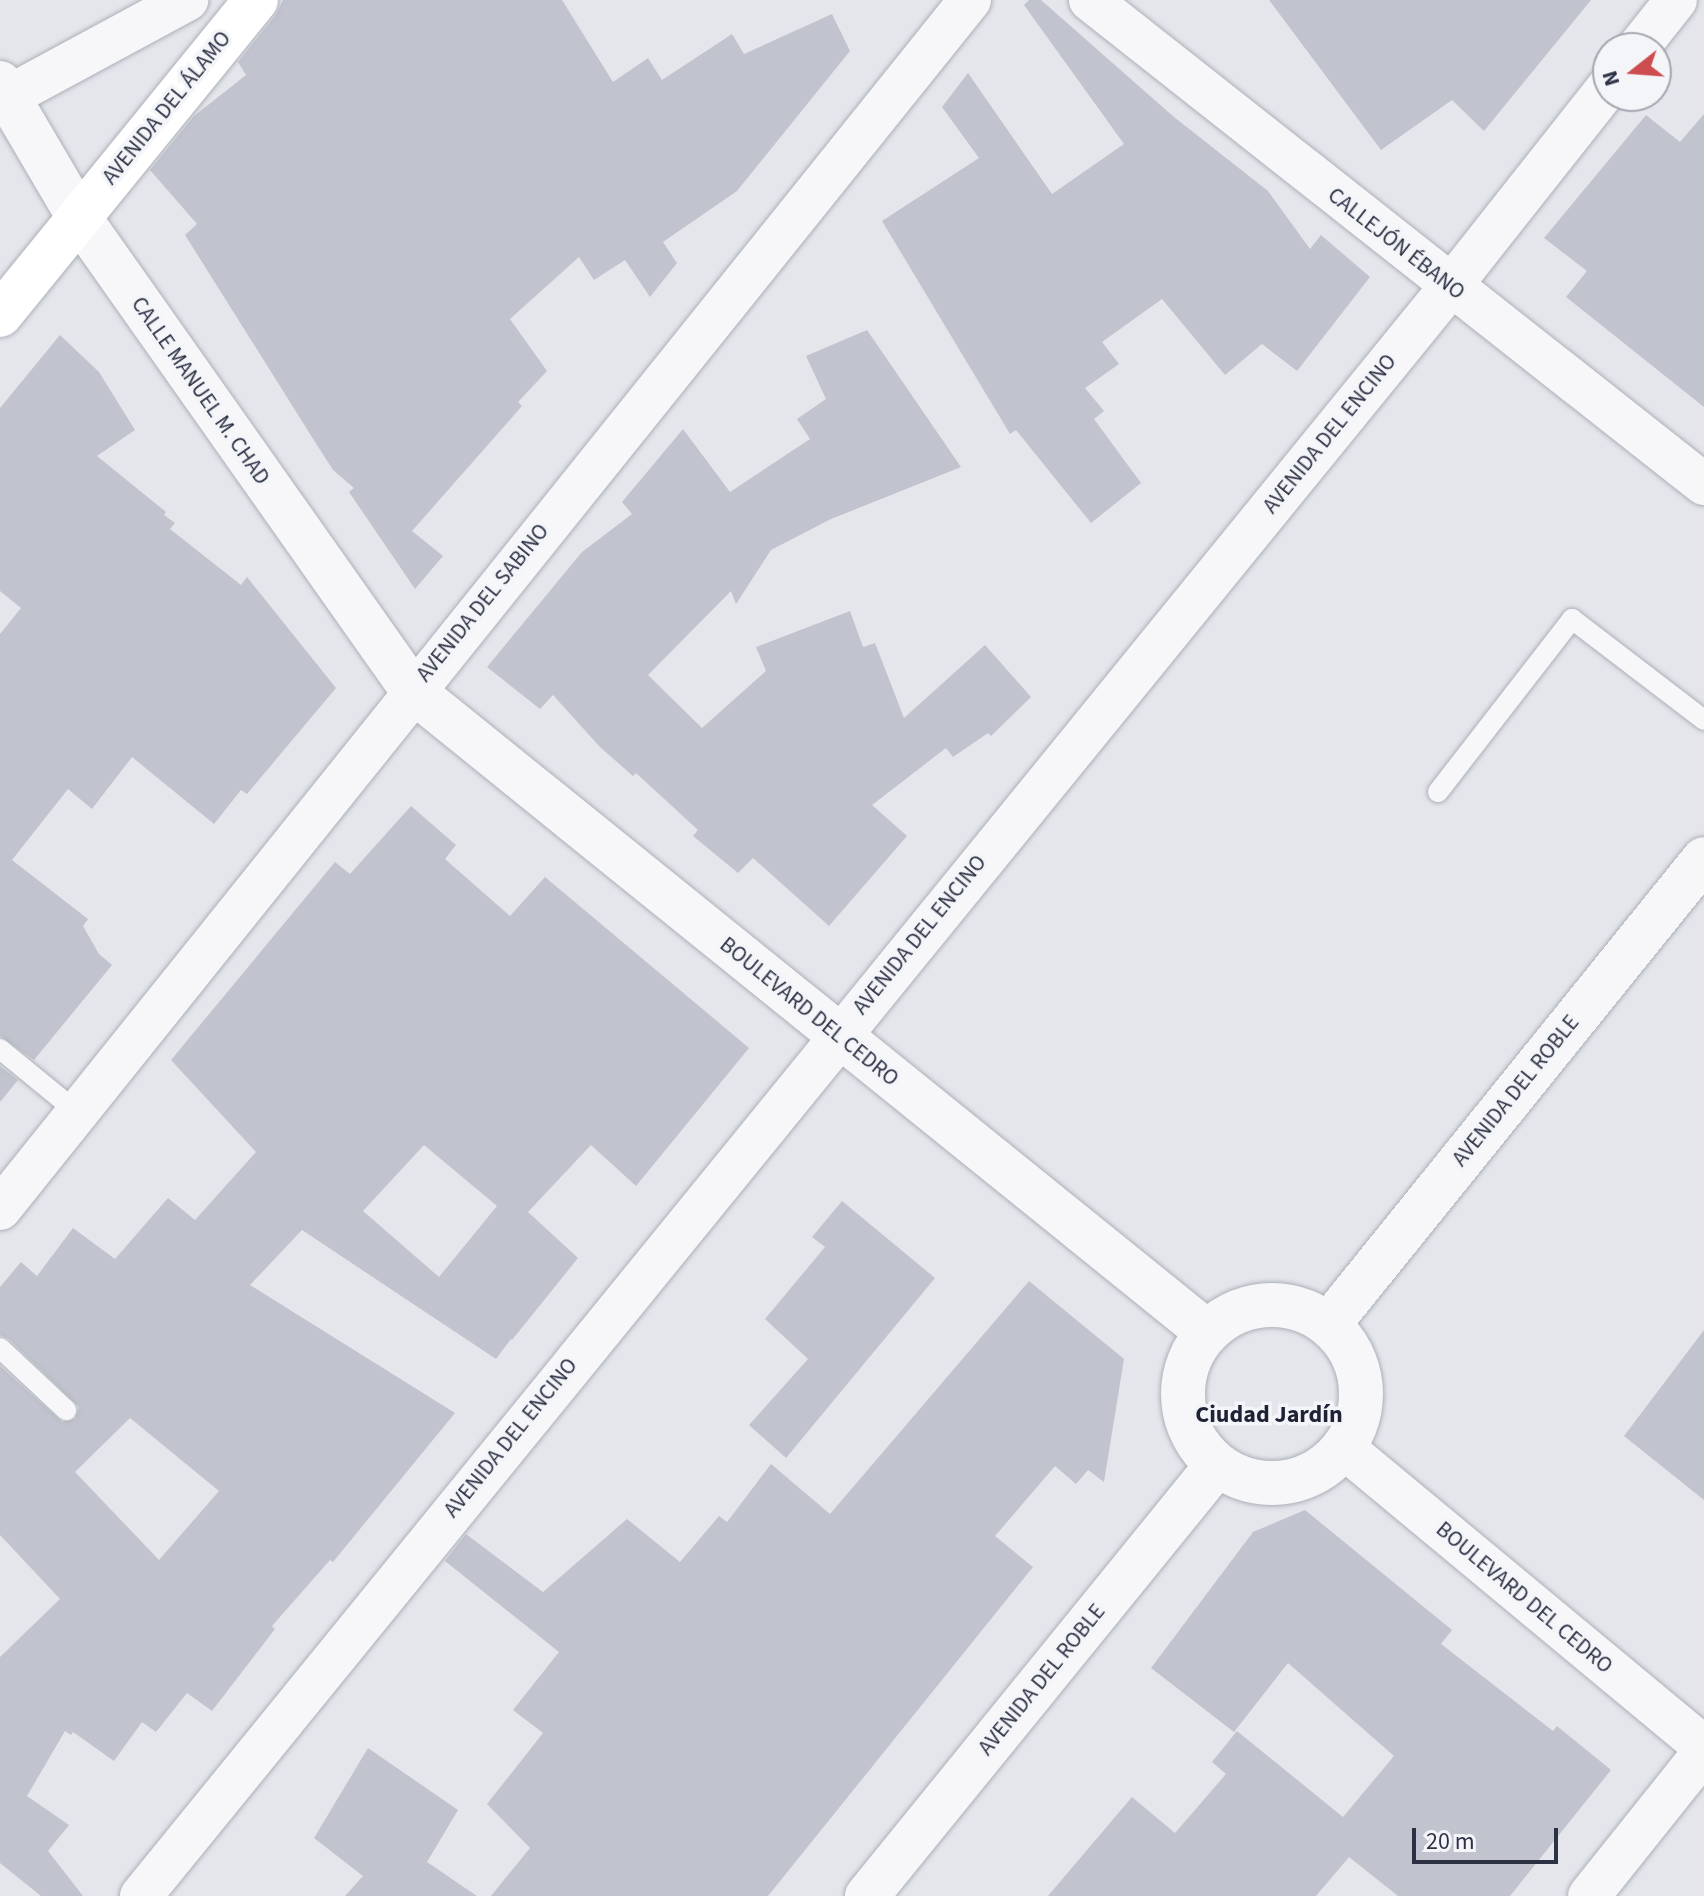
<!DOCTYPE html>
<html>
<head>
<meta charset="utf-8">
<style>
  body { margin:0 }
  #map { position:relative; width:1704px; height:1896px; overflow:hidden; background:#e4e6eb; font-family:"Source Sans 3",sans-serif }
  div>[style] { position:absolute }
  .building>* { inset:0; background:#c1c4ce }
  .roads { filter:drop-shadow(0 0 2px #adb0b9) drop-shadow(0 0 2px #adb0b9) }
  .service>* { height:20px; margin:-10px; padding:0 10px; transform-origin:10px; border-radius:10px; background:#f7f7fa }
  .minor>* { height:42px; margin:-21px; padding:0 21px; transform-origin:21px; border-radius:21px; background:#f7f7fa }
  .tertiary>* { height:44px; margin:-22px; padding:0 22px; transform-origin:22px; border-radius:22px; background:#f7f7fa }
  .tertiary>.ring { margin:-22px; padding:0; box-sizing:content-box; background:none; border:44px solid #f7f7fa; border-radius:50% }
  .secondary>* { height:44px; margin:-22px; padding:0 22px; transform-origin:22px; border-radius:22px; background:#fff }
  span { translate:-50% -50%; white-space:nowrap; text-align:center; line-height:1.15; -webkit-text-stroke:7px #f4f5f9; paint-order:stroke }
  .street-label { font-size:22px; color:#2c3144 }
  .neighbourhood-label { font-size:24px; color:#1e2235; font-weight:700 }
  .north { position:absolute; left:1592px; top:32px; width:80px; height:80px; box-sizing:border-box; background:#f4f5f9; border:2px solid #a4a7b1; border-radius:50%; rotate:253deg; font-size:22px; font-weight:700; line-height:32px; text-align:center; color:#2c3144 }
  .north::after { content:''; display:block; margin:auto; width:28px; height:36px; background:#cd4d4f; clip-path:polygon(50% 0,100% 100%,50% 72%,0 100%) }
  .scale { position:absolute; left:1412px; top:1828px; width:146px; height:36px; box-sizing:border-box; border:4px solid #2c3144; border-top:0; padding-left:10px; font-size:24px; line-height:28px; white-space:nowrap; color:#2c3144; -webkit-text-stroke:6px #f4f5f9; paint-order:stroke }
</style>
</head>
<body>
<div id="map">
  <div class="building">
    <i style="clip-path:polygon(283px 0,562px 0,613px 82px,648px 58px,662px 80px,732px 34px,744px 54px,832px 14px,850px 51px,737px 191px,663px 242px,677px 263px,650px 297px,625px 260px,594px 280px,579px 257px,510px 319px,547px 371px,518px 402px,522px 406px,412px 531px,443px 556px,415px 589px,349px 492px,354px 488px,333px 470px,317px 445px,185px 235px,197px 224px,150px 170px,194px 116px,246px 75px,238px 62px,275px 16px)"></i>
    <i style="clip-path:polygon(1029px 0,1041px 0,1174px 117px,1268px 191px,1310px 249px,1321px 235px,1370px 277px,1297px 371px,1262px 344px,1225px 375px,1162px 299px,1102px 342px,1119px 364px,1085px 388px,1104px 411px,1094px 419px,1141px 483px,1091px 523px,1016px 430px,1010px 434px,882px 221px,979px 158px,942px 107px,968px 73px,1052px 194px,1124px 144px,1024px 5px)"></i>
    <i style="clip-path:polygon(1269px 0,1591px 0,1484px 131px,1452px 100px,1381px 150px)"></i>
    <i style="clip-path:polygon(1704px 114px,1704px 407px,1566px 297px,1587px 271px,1544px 238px,1646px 115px,1680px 142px)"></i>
    <i style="clip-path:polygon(867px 330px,961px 467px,831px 519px,771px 550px,736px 604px,731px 591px,648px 675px,702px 728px,766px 671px,756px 647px,850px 611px,863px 647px,875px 643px,904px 718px,985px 645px,1031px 697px,991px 736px,988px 733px,953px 757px,946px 748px,872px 805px,907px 836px,829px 926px,753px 858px,738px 873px,693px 836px,698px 830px,636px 773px,633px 776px,600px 747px,553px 695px,540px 709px,487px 667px,582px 552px,632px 514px,622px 502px,683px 429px,730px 492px,810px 439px,797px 419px,826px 399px,806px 356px)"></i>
    <i style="clip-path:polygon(60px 335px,99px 372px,135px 430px,97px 456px,166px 512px,164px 515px,175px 523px,170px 529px,241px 585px,247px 577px,336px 688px,247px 794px,241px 790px,214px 824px,132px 757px,92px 809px,68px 789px,12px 860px,88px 919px,83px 926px,99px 954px,112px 965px,34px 1060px,0 1036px,0 634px,21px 608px,0 591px,0 408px)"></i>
    <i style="clip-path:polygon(evenodd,411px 806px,456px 845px,445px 859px,510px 916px,545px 877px,749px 1048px,636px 1186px,591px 1145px,528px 1212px,578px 1258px,512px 1340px,485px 1317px,511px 1339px,496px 1359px,302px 1230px,250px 1285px,455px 1413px,333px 1562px,330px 1560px,272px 1626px,275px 1629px,212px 1711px,187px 1693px,156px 1732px,142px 1722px,114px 1761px,73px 1732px,71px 1735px,65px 1731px,27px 1796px,69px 1825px,48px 1851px,83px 1896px,41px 1896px,0 1863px,0 1657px,60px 1599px,0 1535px,0 1366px,62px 1422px,75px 1419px,79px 1407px,9px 1339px,0 1335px,0 1287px,21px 1262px,37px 1276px,73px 1228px,115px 1259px,168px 1198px,195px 1220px,256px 1152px,171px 1060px,335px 862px,350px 874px,411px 806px,424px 1145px,497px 1206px,439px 1277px,363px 1211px,424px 1145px,411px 806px,130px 1418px,219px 1491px,159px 1560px,75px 1472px,130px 1418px)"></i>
    <i style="clip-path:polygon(0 1066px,18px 1080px,0 1102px)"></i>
    <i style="clip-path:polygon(842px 1201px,935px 1278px,786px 1458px,749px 1425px,808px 1359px,765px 1319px,825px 1247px,812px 1237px)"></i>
    <i style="clip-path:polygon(1029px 1281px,1124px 1359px,1104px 1482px,1088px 1470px,1076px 1484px,1055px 1466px,995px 1536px,1033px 1567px,768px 1896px,491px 1896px,530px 1848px,487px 1804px,543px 1733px,513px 1710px,559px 1652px,445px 1561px,466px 1534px,543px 1592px,627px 1519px,680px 1562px,719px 1516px,727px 1522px,771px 1464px,830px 1514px)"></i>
    <i style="clip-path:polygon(1704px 1330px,1704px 1500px,1624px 1436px)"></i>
    <i style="clip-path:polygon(1305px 1510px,1452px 1630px,1441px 1644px,1553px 1731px,1557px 1726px,1611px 1770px,1510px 1896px,1398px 1896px,1349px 1857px,1316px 1896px,1048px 1896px,1132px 1797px,1175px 1833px,1226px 1774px,1212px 1762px,1237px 1731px,1343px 1817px,1394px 1756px,1288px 1663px,1234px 1732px,1151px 1668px,1253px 1532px)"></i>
    <i style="clip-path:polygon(368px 1748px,458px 1810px,427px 1862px,477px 1896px,345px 1896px,363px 1876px,314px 1838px)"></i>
  </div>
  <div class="roads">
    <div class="service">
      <i style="left:1438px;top:792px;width:219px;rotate:-52.2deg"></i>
      <i style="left:1572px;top:619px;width:166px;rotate:37.4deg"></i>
      <i style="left:0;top:1049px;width:99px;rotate:39.3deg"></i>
      <i style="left:0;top:1348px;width:91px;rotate:43.2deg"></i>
    </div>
    <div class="minor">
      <i style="left:1090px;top:0;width:782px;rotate:38.25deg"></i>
      <i style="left:1638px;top:48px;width:61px;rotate:-51.6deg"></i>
      <i style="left:0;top:101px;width:213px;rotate:-28.4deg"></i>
      <i style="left:0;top:1209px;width:1550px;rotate:-51.26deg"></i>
      <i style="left:1344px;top:1448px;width:468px;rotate:39.7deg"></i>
      <i style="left:141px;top:1896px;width:2074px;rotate:-50.87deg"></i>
      <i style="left:1450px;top:287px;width:255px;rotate:-51.7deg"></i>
      <i style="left:1589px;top:1896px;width:184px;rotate:-51.4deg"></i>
    </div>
    <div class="tertiary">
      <i style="left:0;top:83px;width:154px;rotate:59.6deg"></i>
      <i style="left:78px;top:216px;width:581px;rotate:54.81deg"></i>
      <i style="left:413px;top:691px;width:1019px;rotate:38.91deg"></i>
      <i class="ring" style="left:1183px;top:1305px;width:134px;height:134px"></i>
      <i style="left:1329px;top:1324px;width:597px;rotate:-51.12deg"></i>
      <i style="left:867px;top:1896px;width:555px;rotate:-50.92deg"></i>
    </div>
    <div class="secondary">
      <i style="left:0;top:315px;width:406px;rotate:-50.9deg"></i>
    </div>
  </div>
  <div class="street-label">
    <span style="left:167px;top:108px;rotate:-51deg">AVENIDA DEL ÁLAMO</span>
    <span style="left:1396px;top:244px;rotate:38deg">CALLEJÓN ÉBANO</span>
    <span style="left:200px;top:391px;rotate:55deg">CALLE MANUEL M. CHAD</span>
    <span style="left:1330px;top:434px;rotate:-51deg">AVENIDA DEL ENCINO</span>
    <span style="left:483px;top:603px;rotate:-51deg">AVENIDA DEL SABINO</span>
    <span style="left:920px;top:935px;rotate:-51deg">AVENIDA DEL ENCINO</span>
    <span style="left:809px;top:1012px;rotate:39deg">BOULEVARD DEL CEDRO</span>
    <span style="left:1516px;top:1091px;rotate:-51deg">AVENIDA DEL ROBLE</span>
    <span style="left:511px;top:1438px;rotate:-51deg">AVENIDA DEL ENCINO</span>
    <span style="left:1524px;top:1598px;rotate:40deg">BOULEVARD DEL CEDRO</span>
    <span style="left:1042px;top:1680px;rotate:-51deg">AVENIDA DEL ROBLE</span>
  </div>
  <div class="neighbourhood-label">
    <span style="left:1269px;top:1415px">Ciudad Jardín</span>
  </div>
  <div class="north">N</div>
  <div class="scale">20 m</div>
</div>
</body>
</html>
